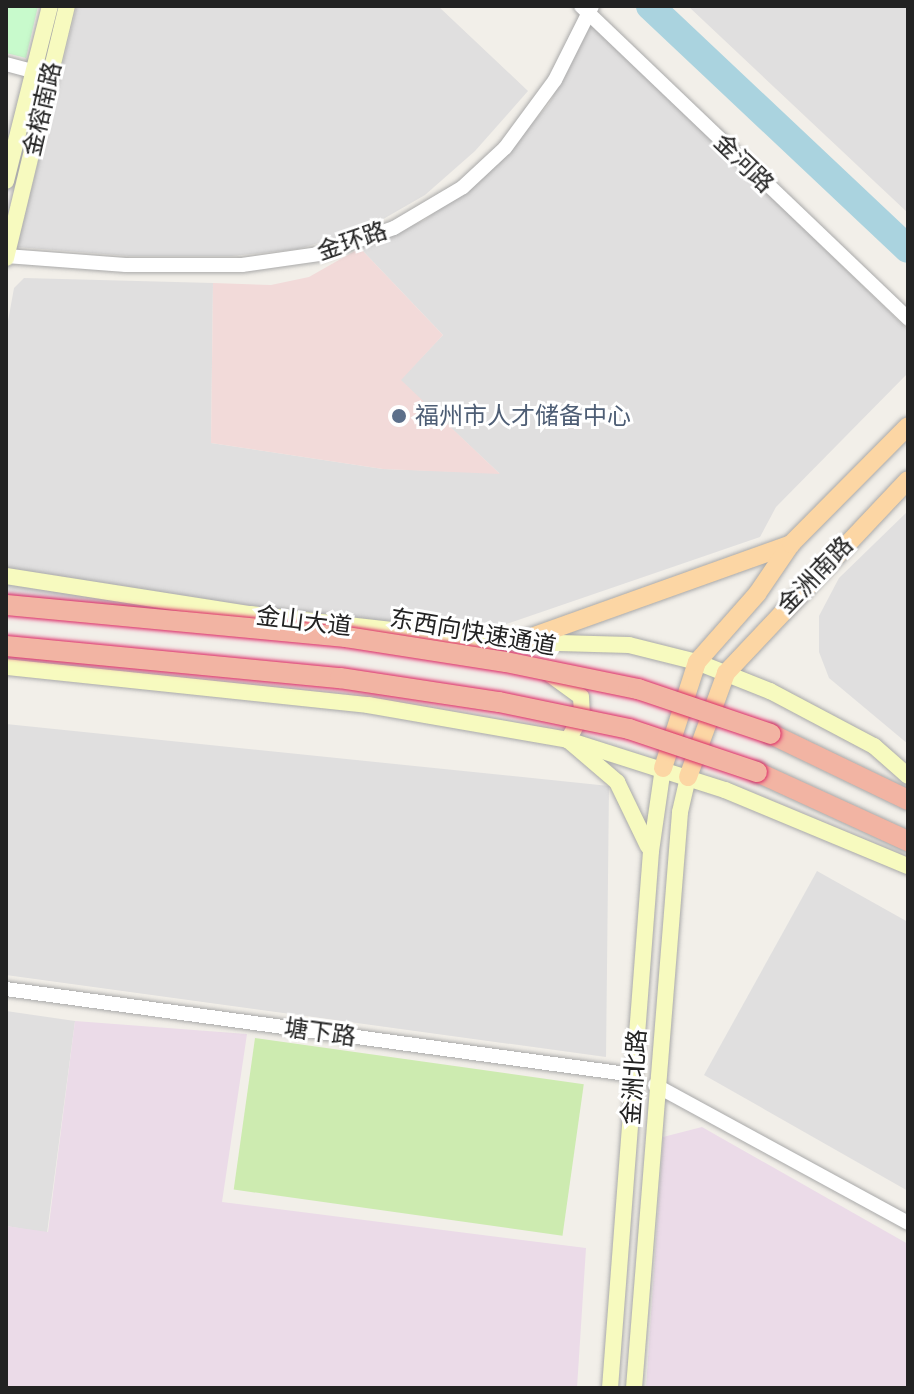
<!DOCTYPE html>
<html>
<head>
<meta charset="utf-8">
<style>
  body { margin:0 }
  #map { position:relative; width:914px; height:1394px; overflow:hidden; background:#f2efe9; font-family:Cabin,"Noto Sans SC",sans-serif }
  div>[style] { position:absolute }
  .residential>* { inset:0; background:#e0dfdf }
  .commercial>* { inset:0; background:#f2dad9 }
  .industrial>* { inset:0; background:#ebdbe8 }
  .grass>* { inset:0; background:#cdebb0; transform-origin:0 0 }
  .park>* { inset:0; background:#c8facc }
  .river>* { height:28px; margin:-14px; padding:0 14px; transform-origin:14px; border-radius:14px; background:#aad3df }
  .roads { filter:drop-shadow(0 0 2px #a9a9a9) drop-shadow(0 0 2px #a9a9a9) }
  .tertiary>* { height:14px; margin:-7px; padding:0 7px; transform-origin:7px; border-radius:7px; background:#fff }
  .secondary>* { height:16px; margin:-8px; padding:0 8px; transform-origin:8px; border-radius:8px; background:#f7fabf }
  .primary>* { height:18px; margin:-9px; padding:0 9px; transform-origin:9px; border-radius:9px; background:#fcd6a4 }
  .trunk>* { height:20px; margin:-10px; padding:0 10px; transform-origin:10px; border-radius:10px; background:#f2b4a3 }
  .bridges { filter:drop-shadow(0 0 2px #dc2a67) drop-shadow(0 0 2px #dc2a67) }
  .trunk-bridge>* { height:20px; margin:-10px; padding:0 10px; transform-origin:10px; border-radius:10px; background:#f2b4a3 }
  .dots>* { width:22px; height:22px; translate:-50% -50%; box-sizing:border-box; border:4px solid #fff; border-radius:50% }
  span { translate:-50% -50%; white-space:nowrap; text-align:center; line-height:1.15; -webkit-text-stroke:6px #fff; paint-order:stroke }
  .street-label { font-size:24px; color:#222 }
  .service-label { font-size:24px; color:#4e5e75 }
  .left { translate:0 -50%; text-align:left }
  .frame { position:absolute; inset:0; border:8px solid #222; pointer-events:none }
</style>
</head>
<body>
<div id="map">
  <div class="residential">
    <i style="clip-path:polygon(77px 6px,438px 6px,528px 91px,475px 151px,425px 195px,366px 229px,298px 249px,232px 256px,129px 256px,17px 247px)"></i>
    <i style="clip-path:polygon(688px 6px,908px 6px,908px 213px)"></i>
    <i style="clip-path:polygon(591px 22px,908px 330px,908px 373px,776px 507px,760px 537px,480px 633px,6px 601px,6px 332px,14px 288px,24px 278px,213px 283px,211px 443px,383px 469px,499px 473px,400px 380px,443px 335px,360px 248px,425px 220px,502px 158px,549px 104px)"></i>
    <i style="clip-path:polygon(908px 511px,908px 744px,829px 678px,819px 652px,819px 616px,839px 578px)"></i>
    <i style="clip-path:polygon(6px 724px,609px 786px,606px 1057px,6px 975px)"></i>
    <i style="clip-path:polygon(817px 871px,908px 922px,908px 1191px,704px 1075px)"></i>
    <i style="clip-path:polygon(6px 1011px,75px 1021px,47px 1233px,6px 1226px)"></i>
  </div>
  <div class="commercial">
    <i style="clip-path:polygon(360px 248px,443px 335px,401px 380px,500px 474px,383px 469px,211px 443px,213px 283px,271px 285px,309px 277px)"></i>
  </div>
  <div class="industrial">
    <i style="clip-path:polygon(75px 1021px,247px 1034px,222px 1202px,586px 1248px,577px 1388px,6px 1388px,6px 1226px,48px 1232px)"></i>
    <i style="clip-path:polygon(702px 1127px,908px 1244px,908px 1388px,646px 1388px,663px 1137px)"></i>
  </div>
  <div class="grass">
    <i style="left:255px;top:1038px;width:332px;height:153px;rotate:8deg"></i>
  </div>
  <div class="park">
    <i style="clip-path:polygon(6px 6px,38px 6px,26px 58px,6px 53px)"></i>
  </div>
  <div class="river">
    <i style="left:650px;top:6px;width:354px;rotate:43.3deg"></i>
  </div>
  <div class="roads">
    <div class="tertiary">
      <i style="left:581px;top:6px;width:453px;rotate:43.7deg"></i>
      <i style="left:6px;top:64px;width:28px;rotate:15deg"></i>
      <i style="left:6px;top:256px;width:120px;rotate:4.3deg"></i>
      <i style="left:126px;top:265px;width:116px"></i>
      <i style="left:242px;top:265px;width:78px;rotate:-8.1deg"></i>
      <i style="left:319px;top:254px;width:79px;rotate:-19.1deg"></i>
      <i style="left:394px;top:228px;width:80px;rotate:-30.7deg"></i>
      <i style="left:463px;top:187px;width:57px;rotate:-42.9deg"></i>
      <i style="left:505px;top:148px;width:84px;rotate:-53.7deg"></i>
      <i style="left:555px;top:80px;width:83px;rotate:-63.4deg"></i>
      <i style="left:6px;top:989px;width:634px;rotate:7.8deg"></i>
      <i style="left:655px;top:1085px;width:288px;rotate:28.6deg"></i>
    </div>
    <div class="secondary">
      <i style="left:6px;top:181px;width:180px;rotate:-75.9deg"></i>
      <i style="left:6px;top:258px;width:259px;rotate:-76.4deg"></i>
      <i style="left:6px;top:576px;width:247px;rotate:8.9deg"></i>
      <i style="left:250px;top:614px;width:241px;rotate:6.4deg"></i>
      <i style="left:489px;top:641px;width:140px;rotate:1.6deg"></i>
      <i style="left:629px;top:645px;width:70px;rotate:14deg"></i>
      <i style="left:697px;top:662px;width:79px;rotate:21.7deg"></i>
      <i style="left:770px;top:691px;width:118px;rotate:27.9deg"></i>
      <i style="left:874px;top:746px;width:45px;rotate:41.4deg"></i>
      <i style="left:6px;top:667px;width:364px;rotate:6deg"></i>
      <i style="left:368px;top:705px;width:203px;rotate:9.9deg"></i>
      <i style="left:568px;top:740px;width:165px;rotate:17.7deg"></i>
      <i style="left:725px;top:790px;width:198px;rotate:22.6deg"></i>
      <i style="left:551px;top:675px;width:37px;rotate:36deg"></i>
      <i style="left:581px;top:697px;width:17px;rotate:87deg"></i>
      <i style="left:582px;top:714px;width:30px;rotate:118deg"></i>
      <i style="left:568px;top:740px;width:65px;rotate:40.6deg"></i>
      <i style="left:617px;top:782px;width:71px;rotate:64.2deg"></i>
      <i style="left:610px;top:1388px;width:539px;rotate:-85.63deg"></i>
      <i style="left:651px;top:851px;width:84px;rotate:-81.8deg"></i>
      <i style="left:634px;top:1388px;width:578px;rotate:-85.43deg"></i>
      <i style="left:680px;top:812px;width:36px;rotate:-77deg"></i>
    </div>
    <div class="primary">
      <i style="left:526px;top:639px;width:282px;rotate:-19.7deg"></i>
      <i style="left:663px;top:768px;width:111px;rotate:-72.2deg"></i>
      <i style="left:697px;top:662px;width:91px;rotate:-48.6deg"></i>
      <i style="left:757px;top:594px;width:60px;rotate:-55.8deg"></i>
      <i style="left:791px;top:544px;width:166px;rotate:-45.2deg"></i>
      <i style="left:688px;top:777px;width:111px;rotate:-69.9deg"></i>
      <i style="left:726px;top:673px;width:265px;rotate:-46.7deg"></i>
    </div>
    <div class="trunk">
      <i style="left:771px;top:734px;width:152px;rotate:25.7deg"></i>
      <i style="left:757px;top:772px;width:166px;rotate:24.6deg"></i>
    </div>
  </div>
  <div class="bridges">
    <div class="trunk-bridge">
      <i style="left:6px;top:605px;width:342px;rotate:5.4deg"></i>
      <i style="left:346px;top:637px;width:162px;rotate:8.9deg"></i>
      <i style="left:506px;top:662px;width:135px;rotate:11.6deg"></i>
      <i style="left:638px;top:689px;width:140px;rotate:18.7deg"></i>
      <i style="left:6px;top:646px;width:336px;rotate:5.5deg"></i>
      <i style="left:340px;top:678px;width:161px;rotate:8.6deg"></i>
      <i style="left:499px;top:702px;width:133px;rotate:11.7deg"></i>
      <i style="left:629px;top:729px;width:135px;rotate:18.6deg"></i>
    </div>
  </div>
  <div class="dots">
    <i style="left:399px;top:416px;background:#5c6f8a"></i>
  </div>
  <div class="street-label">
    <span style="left:42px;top:109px;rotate:-77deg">金榕南路</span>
    <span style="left:744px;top:163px;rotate:44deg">金河路</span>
    <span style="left:352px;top:241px;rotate:-19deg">金环路</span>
    <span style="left:815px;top:575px;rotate:-46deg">金洲南路</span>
    <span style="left:304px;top:621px;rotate:7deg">金山大道</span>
    <span style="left:473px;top:632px;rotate:10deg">东西向快速通道</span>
    <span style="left:320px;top:1032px;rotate:8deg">塘下路</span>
    <span style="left:634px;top:1077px;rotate:-86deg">金洲北路</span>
  </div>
  <div class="service-label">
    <span class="left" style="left:415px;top:416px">福州市人才储备中心</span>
  </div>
  <div class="frame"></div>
</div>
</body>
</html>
